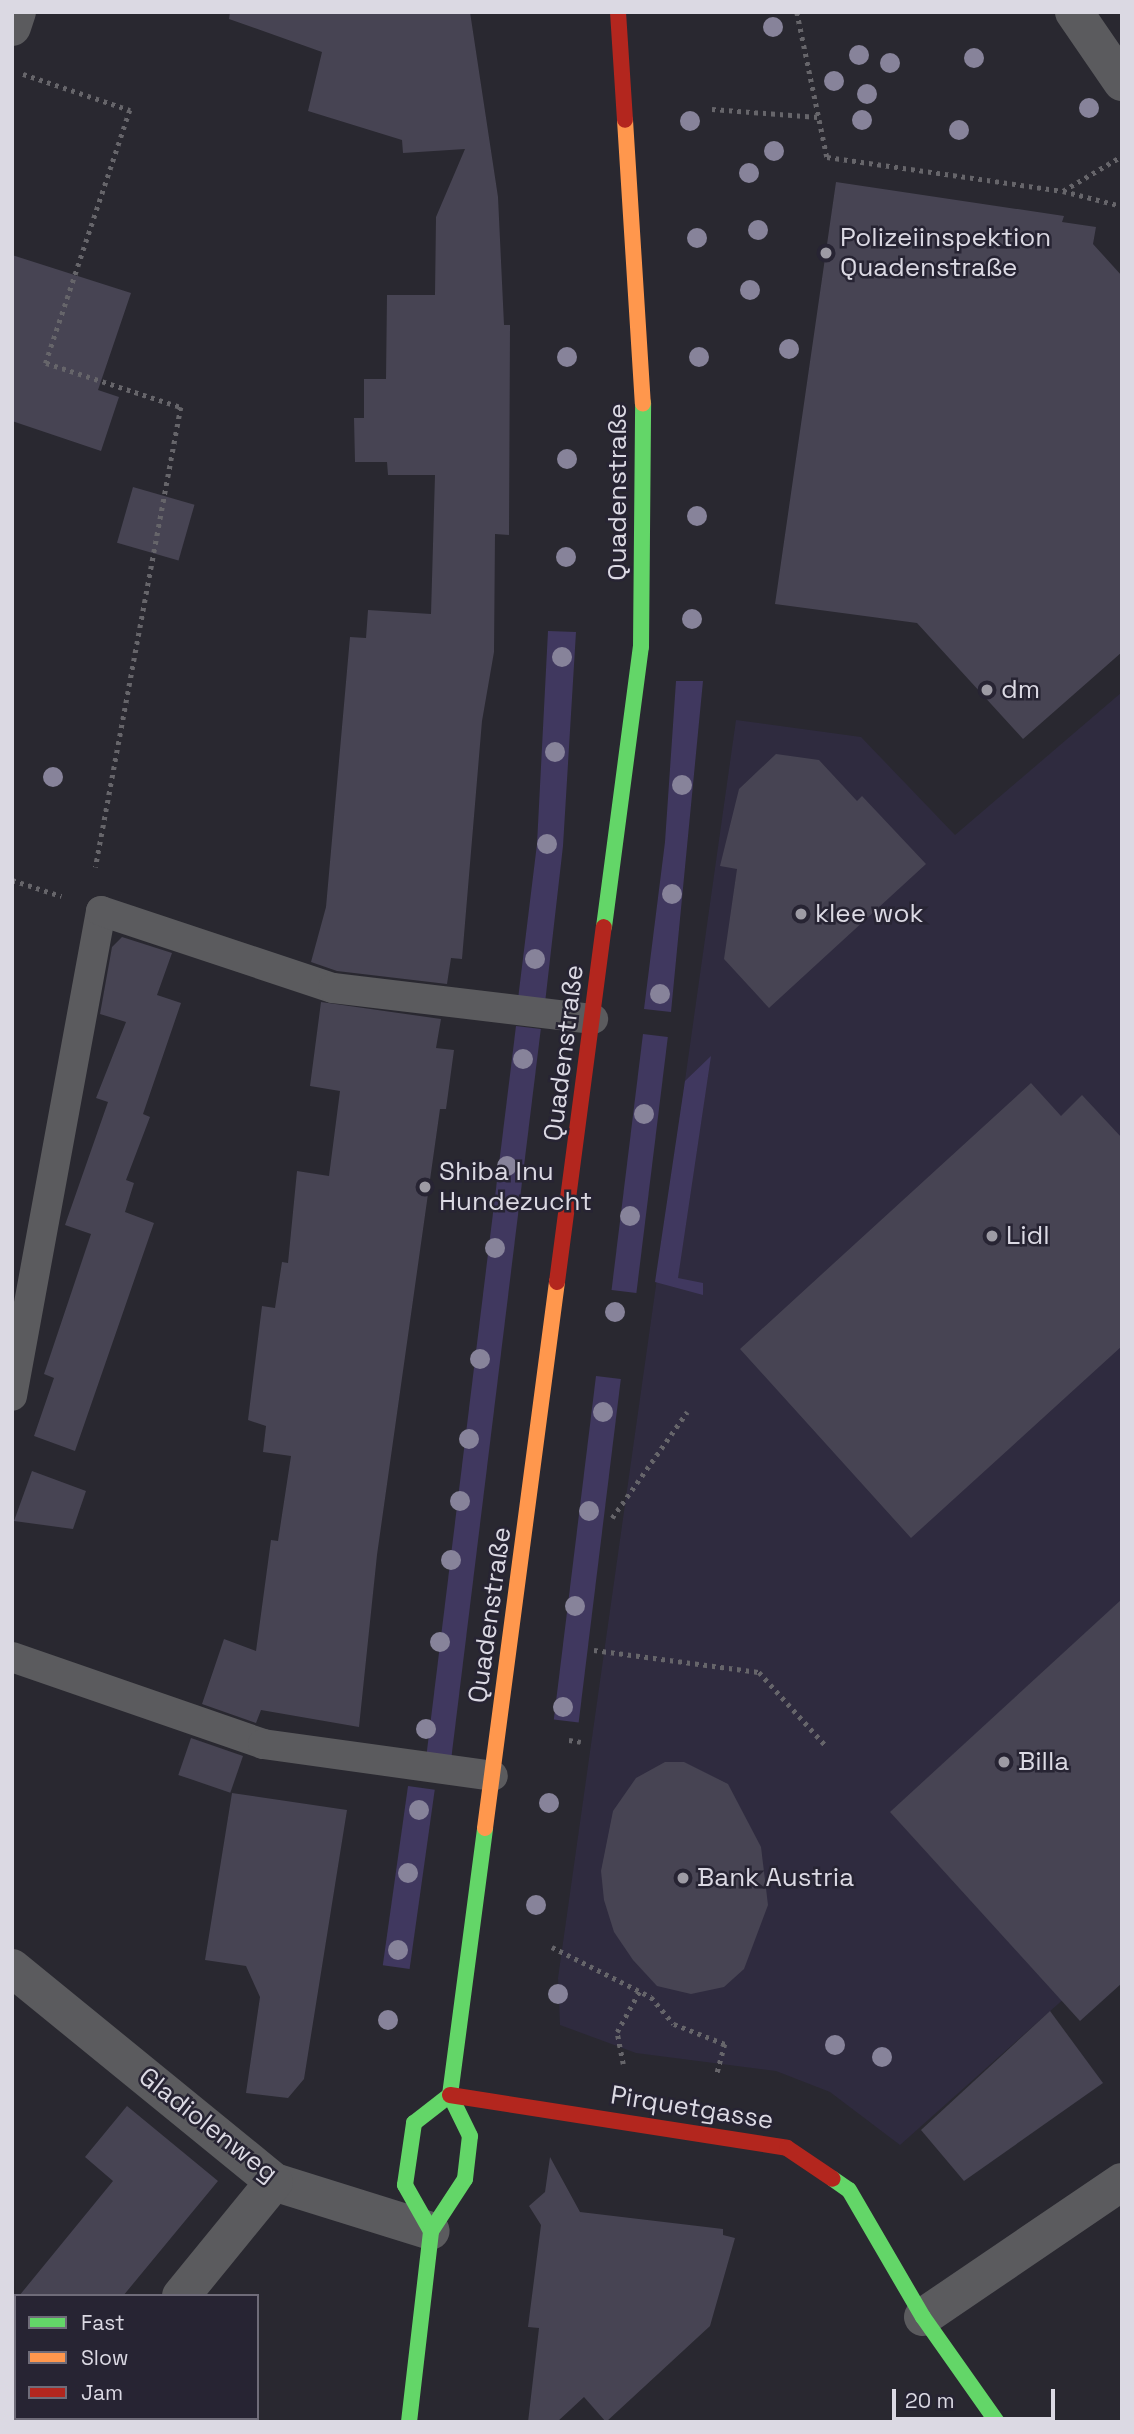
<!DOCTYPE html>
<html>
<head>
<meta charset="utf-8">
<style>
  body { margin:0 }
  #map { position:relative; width:1134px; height:2434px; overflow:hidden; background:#292830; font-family:"Space Grotesk",sans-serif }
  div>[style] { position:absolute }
  .built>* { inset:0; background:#2f2b3f }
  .green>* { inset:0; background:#40385f; transform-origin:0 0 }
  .building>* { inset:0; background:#474453; transform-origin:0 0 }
  .path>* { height:4.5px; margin-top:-2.25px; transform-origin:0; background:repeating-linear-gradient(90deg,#66656a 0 3.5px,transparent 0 8.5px) }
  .lane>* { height:30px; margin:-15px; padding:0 15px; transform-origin:15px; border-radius:15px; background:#5b5b5e }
  .street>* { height:38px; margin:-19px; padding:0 19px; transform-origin:19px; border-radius:19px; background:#5b5b5e }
  .fast>* { height:16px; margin:-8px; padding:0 8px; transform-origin:8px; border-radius:8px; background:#63d668 }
  .slow>* { height:16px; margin:-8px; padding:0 8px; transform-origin:8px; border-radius:8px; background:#ff974d }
  .jam>* { height:16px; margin:-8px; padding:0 8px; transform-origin:8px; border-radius:8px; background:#b3261e }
  .trees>* { width:20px; height:20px; margin:-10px; border-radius:50%; background:#87839a }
  .dots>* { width:19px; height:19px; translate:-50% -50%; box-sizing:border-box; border:4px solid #272433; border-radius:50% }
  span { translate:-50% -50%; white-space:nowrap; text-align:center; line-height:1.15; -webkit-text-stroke:5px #272433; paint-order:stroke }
  .poi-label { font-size:26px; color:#dbd9e3 }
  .left { translate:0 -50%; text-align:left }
  .street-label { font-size:26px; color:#dbd9e3 }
  .frame { position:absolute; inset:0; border:14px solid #dbd9e3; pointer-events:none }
  .legend { position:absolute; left:14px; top:2294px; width:245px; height:126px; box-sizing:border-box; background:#272433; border:2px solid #6f6c79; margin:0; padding:9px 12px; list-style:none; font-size:21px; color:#dbd9e3 }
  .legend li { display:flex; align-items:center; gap:14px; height:35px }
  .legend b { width:35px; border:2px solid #6f6c79 }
  .scale { position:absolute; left:892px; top:2389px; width:163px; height:32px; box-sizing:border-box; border:4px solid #dbd9e3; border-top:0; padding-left:9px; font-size:21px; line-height:24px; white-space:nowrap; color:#dbd9e3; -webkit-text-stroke:5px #272433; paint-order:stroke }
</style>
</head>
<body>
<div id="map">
  <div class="built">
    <i style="clip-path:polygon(1122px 692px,1122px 1947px,900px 2145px,830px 2092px,776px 2071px,636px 2053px,560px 2025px,558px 1978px,736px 720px,861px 737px,955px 835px)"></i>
  </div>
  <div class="green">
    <i style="clip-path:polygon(548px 631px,576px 632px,563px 846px,545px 1003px,518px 999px,537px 844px)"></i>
    <i style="clip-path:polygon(676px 681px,703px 681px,671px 1012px,644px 1009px,665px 842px)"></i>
    <i style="left:516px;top:1026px;width:25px;height:740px;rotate:7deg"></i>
    <i style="left:643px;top:1034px;width:25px;height:258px;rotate:7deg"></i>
    <i style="clip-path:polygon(711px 1056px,678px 1278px,703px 1283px,703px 1295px,655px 1282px,685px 1081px)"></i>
    <i style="left:596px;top:1376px;width:25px;height:346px;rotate:7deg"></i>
    <i style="left:408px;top:1786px;width:27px;height:181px;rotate:8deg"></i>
  </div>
  <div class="building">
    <i style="clip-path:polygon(230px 12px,470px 12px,498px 197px,504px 325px,510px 325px,509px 535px,495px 534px,494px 652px,482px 721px,462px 959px,451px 958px,447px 984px,337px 971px,311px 962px,326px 907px,350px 637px,366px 638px,368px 610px,431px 614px,435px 475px,388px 475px,387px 462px,355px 462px,354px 418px,364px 418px,364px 379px,386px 379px,387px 295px,435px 295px,436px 217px,465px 149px,403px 153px,402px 140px,308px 111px,322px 52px,229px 19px)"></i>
    <i style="clip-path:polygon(836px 182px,1064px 216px,1062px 222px,1096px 227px,1093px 244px,1122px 276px,1122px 652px,1023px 739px,917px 623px,775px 604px)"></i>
    <i style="clip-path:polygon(12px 255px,131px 293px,98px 390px,119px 397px,101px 451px,12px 421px)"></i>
    <i style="left:133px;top:487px;width:64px;height:58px;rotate:16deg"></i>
    <i style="clip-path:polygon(776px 754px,819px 760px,857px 801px,862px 796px,926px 864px,769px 1008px,724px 959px,737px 869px,720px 866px,739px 789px)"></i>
    <i style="clip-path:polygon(122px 937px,172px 953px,157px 995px,181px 1003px,143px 1114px,150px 1117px,126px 1180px,134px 1183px,125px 1212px,154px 1223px,75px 1451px,34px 1436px,54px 1378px,44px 1374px,91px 1234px,65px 1225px,108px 1102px,96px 1098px,126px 1022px,100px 1014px,112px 947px)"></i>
    <i style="clip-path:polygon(321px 1002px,441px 1019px,436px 1048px,454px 1050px,446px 1109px,440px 1109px,377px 1555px,359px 1727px,261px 1710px,256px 1723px,202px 1704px,224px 1639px,256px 1651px,271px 1540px,278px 1541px,291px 1456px,263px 1452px,266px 1426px,248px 1420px,262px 1306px,275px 1308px,282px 1262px,288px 1263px,297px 1171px,329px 1176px,340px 1091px,310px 1086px)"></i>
    <i style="clip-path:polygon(1031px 1083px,1061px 1116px,1082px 1095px,1122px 1138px,1122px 1346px,911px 1538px,740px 1349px)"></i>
    <i style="clip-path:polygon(32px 1471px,86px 1491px,73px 1529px,14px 1521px)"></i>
    <i style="clip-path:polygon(1122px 1599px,1122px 1983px,1080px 2021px,890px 1812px)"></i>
    <i style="left:191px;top:1738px;width:55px;height:39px;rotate:19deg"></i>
    <i style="clip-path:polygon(665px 1762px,684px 1762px,728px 1784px,761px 1847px,768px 1905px,744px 1969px,724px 1987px,691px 1994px,657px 1986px,633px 1960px,614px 1932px,604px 1900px,601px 1871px,613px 1811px,636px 1778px)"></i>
    <i style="clip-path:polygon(232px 1793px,347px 1810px,304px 2079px,288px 2098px,246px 2093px,260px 1997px,246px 1966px,205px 1960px)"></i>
    <i style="clip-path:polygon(1050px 2011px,1103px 2083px,964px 2181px,921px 2130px)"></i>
    <i style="clip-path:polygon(127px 2106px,218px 2181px,123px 2296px,19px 2296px,113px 2181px,85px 2157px)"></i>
    <i style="clip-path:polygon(550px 2157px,580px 2212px,723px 2229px,723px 2235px,735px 2238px,710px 2326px,606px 2422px,584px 2397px,557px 2422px,528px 2422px,539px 2328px,528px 2327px,541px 2225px,529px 2206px,545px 2192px)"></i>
  </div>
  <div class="path">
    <i style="left:797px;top:12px;width:148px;rotate:78.3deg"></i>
    <i style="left:827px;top:157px;width:238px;rotate:8.2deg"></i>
    <i style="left:1063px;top:191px;width:61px;rotate:14.3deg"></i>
    <i style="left:23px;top:74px;width:113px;rotate:18.6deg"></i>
    <i style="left:130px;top:110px;width:267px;rotate:108.4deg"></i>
    <i style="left:46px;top:363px;width:142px;rotate:18.1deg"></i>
    <i style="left:181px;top:407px;width:468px;rotate:100.5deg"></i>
    <i style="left:712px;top:109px;width:106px;rotate:4.3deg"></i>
    <i style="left:1063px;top:191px;width:69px;rotate:-30.7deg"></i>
    <i style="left:12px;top:880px;width:52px;rotate:18.1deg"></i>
    <i style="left:612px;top:1518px;width:130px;rotate:-54.7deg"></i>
    <i style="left:594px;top:1650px;width:166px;rotate:7.6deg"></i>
    <i style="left:759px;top:1672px;width:100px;rotate:47.8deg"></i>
    <i style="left:569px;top:1740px;width:12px;rotate:9deg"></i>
    <i style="left:552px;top:1947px;width:111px;rotate:26.8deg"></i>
    <i style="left:651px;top:1997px;width:35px;rotate:50deg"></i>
    <i style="left:674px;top:2024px;width:55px;rotate:21.4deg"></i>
    <i style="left:725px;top:2044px;width:31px;rotate:105deg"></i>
    <i style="left:623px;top:2064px;width:33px;rotate:-101deg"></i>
    <i style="left:617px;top:2032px;width:46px;rotate:-61.2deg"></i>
  </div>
  <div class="lane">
    <i style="left:12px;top:1396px;width:493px;rotate:-79.6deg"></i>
    <i style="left:101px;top:911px;width:244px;rotate:18.4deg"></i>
    <i style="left:333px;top:988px;width:262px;rotate:6.8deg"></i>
    <i style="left:12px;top:1657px;width:266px;rotate:19.1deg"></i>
    <i style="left:263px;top:1744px;width:232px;rotate:7.9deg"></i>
  </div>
  <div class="street">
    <i style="left:1074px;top:12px;width:85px;rotate:55.6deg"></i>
    <i style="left:12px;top:27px;width:16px;rotate:-72deg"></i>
    <i style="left:12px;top:1968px;width:338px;rotate:39.2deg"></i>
    <i style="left:274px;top:2182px;width:164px;rotate:17.3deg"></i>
    <i style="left:181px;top:2296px;width:147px;rotate:-50.8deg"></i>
    <i style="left:923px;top:2317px;width:240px;rotate:-34.2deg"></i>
    <i style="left:78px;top:2422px;width:4px;rotate:-63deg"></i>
  </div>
  <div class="fast">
    <i style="left:604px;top:927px;width:282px;rotate:-82.5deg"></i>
    <i style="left:641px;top:647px;width:244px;rotate:-89.5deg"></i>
    <i style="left:833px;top:2179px;width:19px;rotate:35deg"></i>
    <i style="left:849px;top:2190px;width:147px;rotate:59.8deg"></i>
    <i style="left:923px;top:2317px;width:128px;rotate:54.8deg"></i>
    <i style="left:431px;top:2231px;width:53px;rotate:-119.5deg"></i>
    <i style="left:405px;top:2185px;width:63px;rotate:-81.7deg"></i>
    <i style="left:414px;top:2123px;width:46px;rotate:-37.9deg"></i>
    <i style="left:409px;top:2422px;width:192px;rotate:-83.4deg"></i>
    <i style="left:431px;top:2231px;width:62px;rotate:-56.8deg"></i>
    <i style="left:465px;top:2179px;width:43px;rotate:-83.4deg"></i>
    <i style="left:470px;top:2136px;width:46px;rotate:-116deg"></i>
    <i style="left:450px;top:2095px;width:269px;rotate:-82.5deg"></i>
  </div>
  <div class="slow">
    <i style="left:625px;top:120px;width:284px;rotate:86.4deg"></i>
    <i style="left:485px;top:1828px;width:551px;rotate:-82.49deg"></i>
  </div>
  <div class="jam">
    <i style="left:618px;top:12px;width:108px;rotate:86.3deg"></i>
    <i style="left:557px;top:1282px;width:358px;rotate:-82.5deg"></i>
    <i style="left:450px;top:2095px;width:341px;rotate:8.9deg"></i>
    <i style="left:787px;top:2148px;width:55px;rotate:34deg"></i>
  </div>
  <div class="trees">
    <i style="left:773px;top:27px"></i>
    <i style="left:859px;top:55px"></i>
    <i style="left:974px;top:58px"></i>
    <i style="left:890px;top:63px"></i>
    <i style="left:834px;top:81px"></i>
    <i style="left:867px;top:94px"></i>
    <i style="left:1089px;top:108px"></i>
    <i style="left:862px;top:120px"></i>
    <i style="left:690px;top:121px"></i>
    <i style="left:959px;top:130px"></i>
    <i style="left:774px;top:151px"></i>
    <i style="left:749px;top:173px"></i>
    <i style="left:758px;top:230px"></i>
    <i style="left:697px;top:238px"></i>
    <i style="left:750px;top:290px"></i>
    <i style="left:789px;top:349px"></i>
    <i style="left:567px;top:357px"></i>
    <i style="left:699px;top:357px"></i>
    <i style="left:567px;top:459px"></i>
    <i style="left:697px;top:516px"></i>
    <i style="left:566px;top:557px"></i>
    <i style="left:692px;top:619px"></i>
    <i style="left:562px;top:657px"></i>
    <i style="left:555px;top:752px"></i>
    <i style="left:53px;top:777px"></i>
    <i style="left:682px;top:785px"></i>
    <i style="left:547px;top:844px"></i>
    <i style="left:672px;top:894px"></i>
    <i style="left:535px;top:959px"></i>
    <i style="left:660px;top:994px"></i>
    <i style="left:523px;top:1059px"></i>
    <i style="left:644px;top:1114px"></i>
    <i style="left:507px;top:1166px"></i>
    <i style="left:630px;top:1216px"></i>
    <i style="left:495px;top:1248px"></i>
    <i style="left:615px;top:1312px"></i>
    <i style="left:480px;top:1359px"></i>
    <i style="left:603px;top:1412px"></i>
    <i style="left:469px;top:1439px"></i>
    <i style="left:460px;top:1501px"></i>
    <i style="left:589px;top:1511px"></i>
    <i style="left:451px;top:1560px"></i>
    <i style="left:575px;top:1606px"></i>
    <i style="left:440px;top:1642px"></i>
    <i style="left:563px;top:1707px"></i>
    <i style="left:426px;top:1729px"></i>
    <i style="left:549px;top:1803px"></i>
    <i style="left:419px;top:1810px"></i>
    <i style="left:408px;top:1873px"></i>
    <i style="left:536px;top:1905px"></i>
    <i style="left:398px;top:1950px"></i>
    <i style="left:558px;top:1994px"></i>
    <i style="left:388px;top:2020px"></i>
    <i style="left:835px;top:2045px"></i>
    <i style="left:882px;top:2057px"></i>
  </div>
  <div class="dots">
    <i style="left:826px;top:253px;background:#9d9ba4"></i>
    <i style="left:987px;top:690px;background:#9d9ba4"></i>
    <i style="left:801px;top:914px;background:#9d9ba4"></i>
    <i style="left:425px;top:1187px;background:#9d9ba4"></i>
    <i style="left:992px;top:1236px;background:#9d9ba4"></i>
    <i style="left:1004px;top:1762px;background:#9d9ba4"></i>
    <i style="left:683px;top:1878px;background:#9d9ba4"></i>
  </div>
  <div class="poi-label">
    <span class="left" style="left:840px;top:253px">Polizeiinspektion<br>Quadenstraße</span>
    <span class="left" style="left:1001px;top:690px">dm</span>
    <span class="left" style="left:815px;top:914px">klee wok</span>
    <span class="left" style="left:439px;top:1187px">Shiba Inu<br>Hundezucht</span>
    <span class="left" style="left:1006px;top:1236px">Lidl</span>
    <span class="left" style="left:1018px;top:1762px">Billa</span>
    <span class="left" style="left:697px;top:1878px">Bank Austria</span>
  </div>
  <div class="street-label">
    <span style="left:618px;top:492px;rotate:-90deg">Quadenstraße</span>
    <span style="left:564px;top:1053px;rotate:-83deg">Quadenstraße</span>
    <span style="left:490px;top:1615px;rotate:-82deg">Quadenstraße</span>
    <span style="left:692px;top:2108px;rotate:9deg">Pirquetgasse</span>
    <span style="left:208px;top:2125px;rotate:38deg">Gladiolenweg</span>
  </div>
  <div class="frame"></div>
  <ul class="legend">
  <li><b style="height:9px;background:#63d668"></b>Fast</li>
  <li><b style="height:9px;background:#ff974d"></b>Slow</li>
  <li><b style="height:9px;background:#b3261e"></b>Jam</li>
  </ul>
  <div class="scale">20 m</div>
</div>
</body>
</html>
